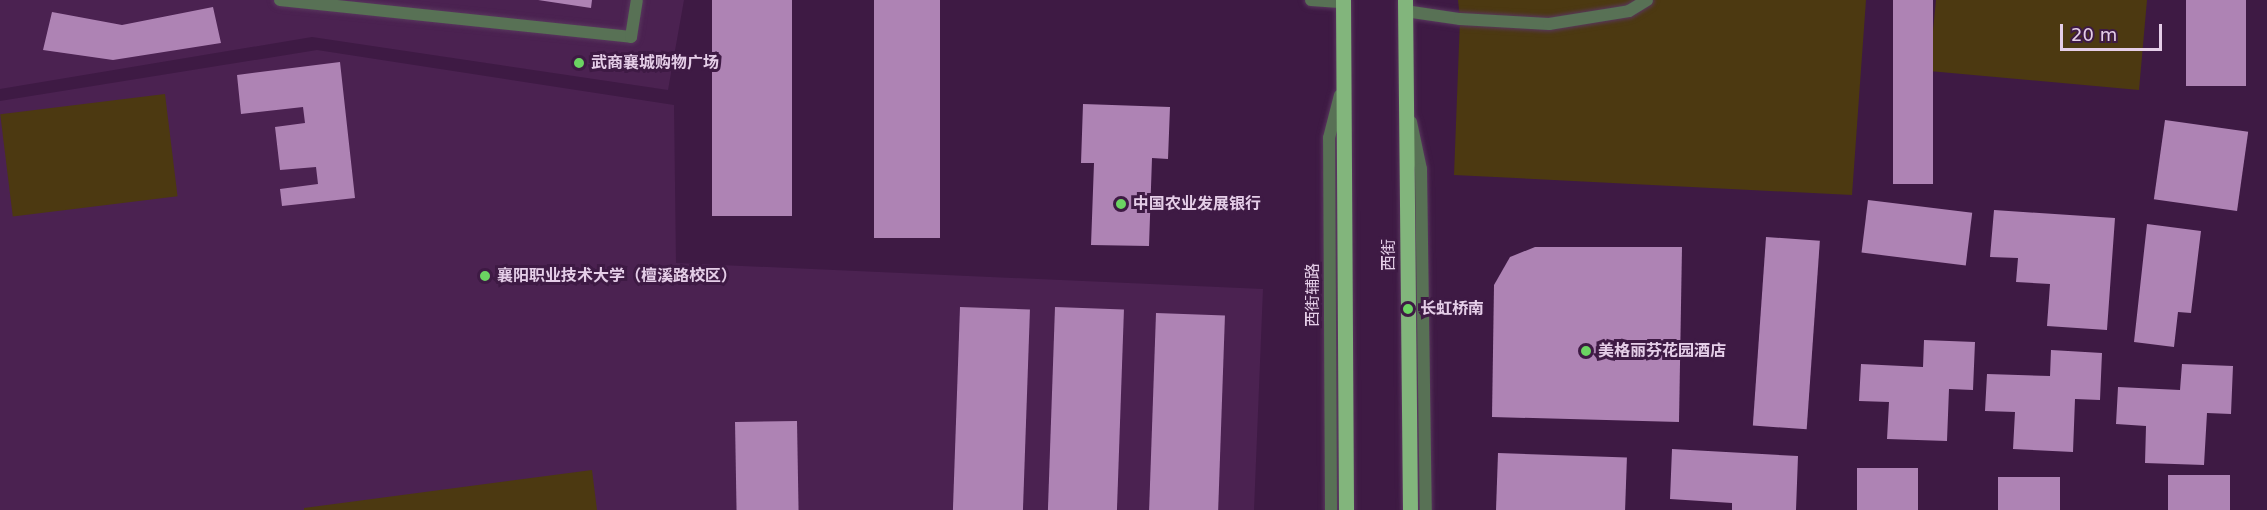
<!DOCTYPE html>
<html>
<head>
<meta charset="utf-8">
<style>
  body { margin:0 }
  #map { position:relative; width:2267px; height:510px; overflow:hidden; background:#3e1a44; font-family:"DejaVu Sans","Noto Sans SC",sans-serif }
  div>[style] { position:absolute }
  .built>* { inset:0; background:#4b2251 }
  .green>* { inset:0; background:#4c3911; transform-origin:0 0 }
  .building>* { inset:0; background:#ae83b4; transform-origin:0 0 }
  .roads { filter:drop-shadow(0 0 2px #59375e) drop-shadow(0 0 2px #59375e) }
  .service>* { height:12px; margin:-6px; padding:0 6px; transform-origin:6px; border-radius:6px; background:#587155 }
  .pedestrian>* { height:12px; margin:-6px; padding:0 6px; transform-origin:6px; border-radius:6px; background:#587155 }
  .tertiary>* { height:12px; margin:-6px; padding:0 6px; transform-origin:6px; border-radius:6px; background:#587155 }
  .primary>* { height:15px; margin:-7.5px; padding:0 7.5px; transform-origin:7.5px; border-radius:7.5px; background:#82b57c }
  .dots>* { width:16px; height:16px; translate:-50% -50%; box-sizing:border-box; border:3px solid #3e1a44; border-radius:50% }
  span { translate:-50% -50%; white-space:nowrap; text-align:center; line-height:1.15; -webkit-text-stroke:6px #3e1a44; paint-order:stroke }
  .poi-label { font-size:16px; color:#e5cee8; font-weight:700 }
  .left { translate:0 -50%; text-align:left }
  .street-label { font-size:16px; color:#e5cee8 }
  .scale { position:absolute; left:2060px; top:24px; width:102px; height:27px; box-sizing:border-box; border:3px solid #e5cee8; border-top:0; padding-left:8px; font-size:18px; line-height:21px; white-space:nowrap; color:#e5cee8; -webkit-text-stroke:4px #3e1a44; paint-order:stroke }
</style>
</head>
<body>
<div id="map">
  <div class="built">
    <i style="clip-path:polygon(0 0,684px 0,668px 90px,312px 37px,0 89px)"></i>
    <i style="clip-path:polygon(317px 50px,674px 105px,676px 263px,1263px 289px,1254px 510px,0 510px,0 101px)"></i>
  </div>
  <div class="green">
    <i style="clip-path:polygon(1458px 0,1866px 0,1852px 195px,1454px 175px,1460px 19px)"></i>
    <i style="clip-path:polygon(1936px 0,2147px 0,2139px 90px,1929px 71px)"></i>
    <i style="left:165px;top:94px;width:103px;height:166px;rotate:83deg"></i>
    <i style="clip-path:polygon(592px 470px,597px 510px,304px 510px,304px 508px)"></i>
  </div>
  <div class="building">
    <i style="clip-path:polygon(538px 0,592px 0,591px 8px)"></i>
    <i style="left:712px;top:0;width:80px;height:216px"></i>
    <i style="left:874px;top:0;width:66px;height:238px"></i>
    <i style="left:1893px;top:0;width:40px;height:184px"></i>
    <i style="left:2186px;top:0;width:60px;height:86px"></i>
    <i style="clip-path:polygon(213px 7px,221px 43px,113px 60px,43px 50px,52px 12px,122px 25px)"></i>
    <i style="clip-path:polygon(340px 62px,355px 198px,282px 206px,280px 189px,318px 184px,316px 167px,280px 170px,275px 127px,305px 123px,303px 107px,241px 114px,237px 75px)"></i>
    <i style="clip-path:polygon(1083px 104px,1170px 107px,1168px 159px,1152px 158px,1149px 246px,1091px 245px,1094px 163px,1081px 163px)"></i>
    <i style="left:2165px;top:120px;width:84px;height:80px;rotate:8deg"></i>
    <i style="left:1868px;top:200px;width:105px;height:53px;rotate:7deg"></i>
    <i style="clip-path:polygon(1994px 210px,2115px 218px,2107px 330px,2047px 326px,2050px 284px,2016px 282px,2018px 258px,1990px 257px)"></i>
    <i style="clip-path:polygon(2147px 224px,2201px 231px,2191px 313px,2178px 312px,2174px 347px,2134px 342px)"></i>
    <i style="left:1766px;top:237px;width:54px;height:189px;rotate:4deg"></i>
    <i style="clip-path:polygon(1535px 247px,1682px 247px,1679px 422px,1492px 417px,1494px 285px,1510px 257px)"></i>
    <i style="left:960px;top:307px;width:70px;height:203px;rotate:2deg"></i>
    <i style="left:1055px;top:307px;width:69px;height:203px;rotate:2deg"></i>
    <i style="left:1156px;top:313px;width:69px;height:197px;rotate:2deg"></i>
    <i style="clip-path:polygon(1924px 340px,1975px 342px,1973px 390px,1949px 389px,1947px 441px,1887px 439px,1889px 402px,1859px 401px,1861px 364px,1923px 367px)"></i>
    <i style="clip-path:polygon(2051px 350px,2102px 353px,2100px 400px,2075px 399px,2073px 452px,2013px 449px,2015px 412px,1985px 411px,1987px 374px,2050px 376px)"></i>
    <i style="clip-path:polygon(2182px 364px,2233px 366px,2231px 414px,2207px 413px,2204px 465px,2145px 463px,2146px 426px,2116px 424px,2118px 387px,2180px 390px)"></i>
    <i style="left:797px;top:421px;width:89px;height:62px;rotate:89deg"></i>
    <i style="clip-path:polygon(1672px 449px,1798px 456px,1796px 510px,1732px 510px,1732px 503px,1670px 499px)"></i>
    <i style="left:1498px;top:453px;width:129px;height:57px;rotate:2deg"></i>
    <i style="left:1857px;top:468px;width:61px;height:42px"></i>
    <i style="left:2168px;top:475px;width:62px;height:35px"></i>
    <i style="left:1998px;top:477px;width:62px;height:33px"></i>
  </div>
  <div class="roads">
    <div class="service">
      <i style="left:280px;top:0;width:353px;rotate:6deg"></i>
      <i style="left:631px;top:37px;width:37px;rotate:-81deg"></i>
      <i style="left:1311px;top:0;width:32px;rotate:4deg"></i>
    </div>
    <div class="pedestrian">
      <i style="left:1405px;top:11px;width:56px;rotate:8.3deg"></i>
      <i style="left:1460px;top:19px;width:89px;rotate:3.2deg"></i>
      <i style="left:1549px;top:24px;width:81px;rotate:-9.2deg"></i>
      <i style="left:1629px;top:11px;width:21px;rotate:-31deg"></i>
    </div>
    <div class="tertiary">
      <i style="left:1411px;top:122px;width:48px;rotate:78deg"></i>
      <i style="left:1421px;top:169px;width:341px;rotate:89.2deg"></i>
      <i style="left:1331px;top:510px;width:372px;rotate:-90.3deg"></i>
      <i style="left:1329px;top:138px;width:44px;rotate:-75.7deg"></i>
    </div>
    <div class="primary">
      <i style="left:1343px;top:0;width:510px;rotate:89.66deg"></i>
      <i style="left:1405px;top:0;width:510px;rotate:89.44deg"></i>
    </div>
  </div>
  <div class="dots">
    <i style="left:579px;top:63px;background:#6bd362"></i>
    <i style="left:1121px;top:204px;background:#6bd362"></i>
    <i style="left:485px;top:276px;background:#6bd362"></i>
    <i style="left:1408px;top:309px;background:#6bd362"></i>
    <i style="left:1586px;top:351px;background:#6bd362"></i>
  </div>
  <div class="poi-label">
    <span class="left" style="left:591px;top:63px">武商襄城购物广场</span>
    <span class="left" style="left:1133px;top:204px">中国农业发展银行</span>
    <span class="left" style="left:497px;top:276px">襄阳职业技术大学（檀溪路校区）</span>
    <span class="left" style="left:1420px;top:309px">长虹桥南</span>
    <span class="left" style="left:1598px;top:351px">美格丽芬花园酒店</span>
  </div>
  <div class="street-label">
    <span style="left:1389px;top:255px;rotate:-90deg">西街</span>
    <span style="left:1313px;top:295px;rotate:-90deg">西街辅路</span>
  </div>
  <div class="scale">20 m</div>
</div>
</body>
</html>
